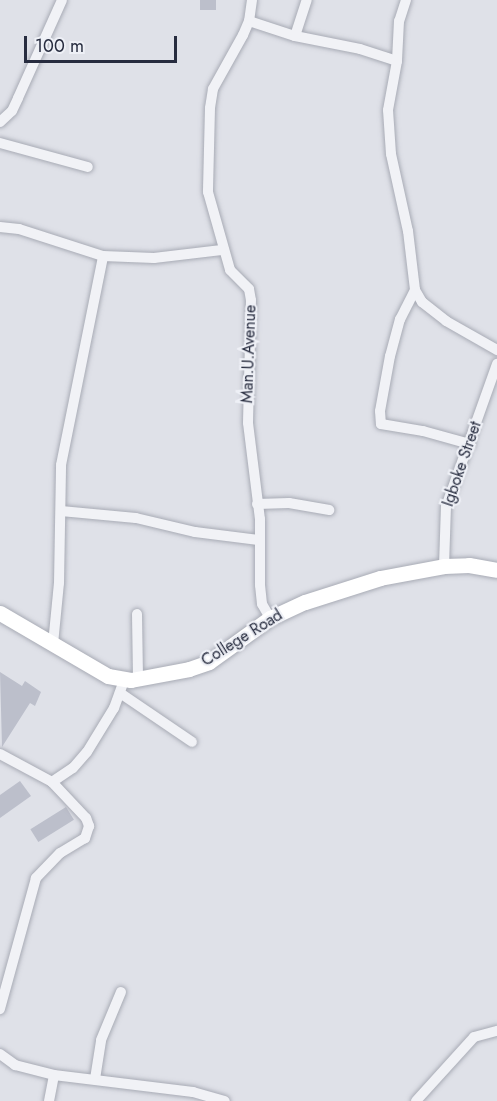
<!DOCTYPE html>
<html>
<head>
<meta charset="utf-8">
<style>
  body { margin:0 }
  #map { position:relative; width:497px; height:1101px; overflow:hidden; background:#dfe1e8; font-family:Jost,sans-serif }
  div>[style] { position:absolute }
  .building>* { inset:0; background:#bcbfcb; transform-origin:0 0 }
  .roads { filter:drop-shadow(0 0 2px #a8abb5) drop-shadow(0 0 2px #a8abb5) }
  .minor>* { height:10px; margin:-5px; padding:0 5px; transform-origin:5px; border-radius:5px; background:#f1f2f6 }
  .secondary>* { height:15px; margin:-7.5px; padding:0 7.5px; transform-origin:7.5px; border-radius:7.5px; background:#fff }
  span { translate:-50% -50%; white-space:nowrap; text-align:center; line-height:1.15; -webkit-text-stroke:4.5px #eef0f6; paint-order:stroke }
  .street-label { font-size:16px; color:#272c3f }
  .scale { position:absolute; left:24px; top:36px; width:153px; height:27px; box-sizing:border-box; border:3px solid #272c3f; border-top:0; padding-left:8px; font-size:18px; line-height:21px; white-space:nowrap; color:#272c3f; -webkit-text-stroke:4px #eef0f6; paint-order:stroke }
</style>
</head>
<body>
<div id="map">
  <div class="building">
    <i style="left:200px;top:0;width:16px;height:10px"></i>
    <i style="clip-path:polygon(0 672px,22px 686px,25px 681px,41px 692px,35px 706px,30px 703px,2px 747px)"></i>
    <i style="clip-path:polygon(20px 781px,31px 796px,0 818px,0 795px)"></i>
    <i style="left:66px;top:807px;width:15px;height:42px;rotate:58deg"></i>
  </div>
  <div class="roads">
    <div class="minor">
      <i style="left:252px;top:0;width:21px;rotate:98deg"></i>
      <i style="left:249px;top:21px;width:15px;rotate:113deg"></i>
      <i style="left:243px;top:35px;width:62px;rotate:119.1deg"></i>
      <i style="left:213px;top:89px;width:19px;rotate:99deg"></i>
      <i style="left:210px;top:108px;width:84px;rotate:91.4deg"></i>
      <i style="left:208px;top:192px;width:81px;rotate:74.2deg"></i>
      <i style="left:230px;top:270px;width:27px;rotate:45deg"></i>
      <i style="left:249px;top:289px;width:11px;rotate:80deg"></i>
      <i style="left:251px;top:300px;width:123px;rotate:91.4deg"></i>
      <i style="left:248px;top:423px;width:97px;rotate:82.9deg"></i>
      <i style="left:260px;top:519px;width:66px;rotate:90deg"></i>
      <i style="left:260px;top:585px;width:19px;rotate:84deg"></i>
      <i style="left:262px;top:604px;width:16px;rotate:60deg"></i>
      <i style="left:406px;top:0;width:22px;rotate:108deg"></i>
      <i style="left:399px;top:21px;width:40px;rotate:92.9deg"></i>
      <i style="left:397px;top:61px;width:50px;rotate:100.4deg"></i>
      <i style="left:388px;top:110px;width:44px;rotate:86.1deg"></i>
      <i style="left:391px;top:154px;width:79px;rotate:77.6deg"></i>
      <i style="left:408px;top:231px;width:59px;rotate:83.2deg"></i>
      <i style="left:415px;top:290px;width:14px;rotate:60deg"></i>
      <i style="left:422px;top:302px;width:31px;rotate:38deg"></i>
      <i style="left:446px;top:321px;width:59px;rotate:29.6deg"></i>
      <i style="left:249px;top:21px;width:48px;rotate:18.1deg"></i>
      <i style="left:295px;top:36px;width:66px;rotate:11.3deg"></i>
      <i style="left:360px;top:49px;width:39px;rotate:18deg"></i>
      <i style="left:295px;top:36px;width:38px;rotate:-72deg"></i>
      <i style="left:0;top:122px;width:16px;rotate:-43deg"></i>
      <i style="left:12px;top:111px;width:14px;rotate:-65deg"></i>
      <i style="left:18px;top:98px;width:107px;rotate:-65.8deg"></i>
      <i style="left:0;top:143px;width:91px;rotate:15.3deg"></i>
      <i style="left:0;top:227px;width:19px;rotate:6deg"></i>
      <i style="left:19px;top:229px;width:88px;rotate:17.8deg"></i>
      <i style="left:103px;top:256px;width:51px;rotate:2.2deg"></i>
      <i style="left:154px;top:258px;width:68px;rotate:-6.7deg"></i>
      <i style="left:415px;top:290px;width:33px;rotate:117deg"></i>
      <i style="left:400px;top:319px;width:38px;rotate:105deg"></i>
      <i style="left:390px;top:356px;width:56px;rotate:100.3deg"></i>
      <i style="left:380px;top:411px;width:13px;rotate:86deg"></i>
      <i style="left:381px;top:424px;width:43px;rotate:9.5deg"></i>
      <i style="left:423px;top:431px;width:49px;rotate:15.5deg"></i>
      <i style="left:257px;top:504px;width:32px;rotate:-2deg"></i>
      <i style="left:289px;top:503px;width:41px;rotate:9.9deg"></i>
      <i style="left:61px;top:511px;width:75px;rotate:5.3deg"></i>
      <i style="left:136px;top:518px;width:61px;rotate:13.3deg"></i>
      <i style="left:195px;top:532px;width:64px;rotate:7.2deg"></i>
      <i style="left:444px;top:566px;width:59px;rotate:-88.1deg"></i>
      <i style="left:446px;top:507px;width:152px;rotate:-70.4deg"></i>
      <i style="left:137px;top:614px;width:65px;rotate:89.1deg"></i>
      <i style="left:53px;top:644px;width:61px;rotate:-84.4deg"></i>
      <i style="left:59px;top:583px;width:118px;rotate:-89deg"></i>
      <i style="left:61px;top:465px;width:213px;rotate:-78.6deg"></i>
      <i style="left:120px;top:693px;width:87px;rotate:34.2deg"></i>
      <i style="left:0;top:754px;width:59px;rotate:28.3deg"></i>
      <i style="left:52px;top:782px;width:50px;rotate:46.6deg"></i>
      <i style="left:86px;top:818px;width:9px;rotate:69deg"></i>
      <i style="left:89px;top:826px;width:13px;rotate:108deg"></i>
      <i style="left:85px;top:838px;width:29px;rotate:149deg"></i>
      <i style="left:60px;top:853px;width:35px;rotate:134deg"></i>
      <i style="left:36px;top:878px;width:136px;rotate:105.4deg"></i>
      <i style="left:52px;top:782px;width:25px;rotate:-34deg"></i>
      <i style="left:73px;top:768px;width:21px;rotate:-49deg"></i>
      <i style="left:87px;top:752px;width:52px;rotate:-58.5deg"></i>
      <i style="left:114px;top:708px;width:29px;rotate:-70deg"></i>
      <i style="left:0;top:1054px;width:19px;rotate:36deg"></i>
      <i style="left:15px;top:1065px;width:40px;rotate:14.4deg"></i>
      <i style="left:54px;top:1075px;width:140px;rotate:7deg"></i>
      <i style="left:193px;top:1092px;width:33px;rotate:16deg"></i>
      <i style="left:95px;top:1079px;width:39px;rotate:-81deg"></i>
      <i style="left:101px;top:1040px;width:52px;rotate:-67.4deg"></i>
      <i style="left:49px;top:1101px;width:26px;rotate:-79deg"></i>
      <i style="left:416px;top:1101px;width:86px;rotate:-47.8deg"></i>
      <i style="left:474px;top:1037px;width:24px;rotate:-15deg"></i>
    </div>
    <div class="secondary">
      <i style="left:0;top:613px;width:125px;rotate:30.3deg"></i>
      <i style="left:108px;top:676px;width:23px;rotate:10deg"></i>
      <i style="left:131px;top:680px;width:59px;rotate:-10.7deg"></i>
      <i style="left:189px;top:669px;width:21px;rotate:-19deg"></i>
      <i style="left:209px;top:662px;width:75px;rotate:-35.8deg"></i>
      <i style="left:270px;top:618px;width:38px;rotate:-25deg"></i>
      <i style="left:305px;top:602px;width:79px;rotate:-17.7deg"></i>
      <i style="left:380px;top:578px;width:65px;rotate:-10.6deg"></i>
      <i style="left:444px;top:566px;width:25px;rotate:-2deg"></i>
      <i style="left:469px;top:565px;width:28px;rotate:10deg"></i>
    </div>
  </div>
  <div class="street-label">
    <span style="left:249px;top:354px;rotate:-88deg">Man.U.Avenue</span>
    <span style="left:462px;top:464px;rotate:-71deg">Igboke Street</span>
    <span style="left:242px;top:638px;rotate:-32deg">College Road</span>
  </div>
  <div class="scale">100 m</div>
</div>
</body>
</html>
